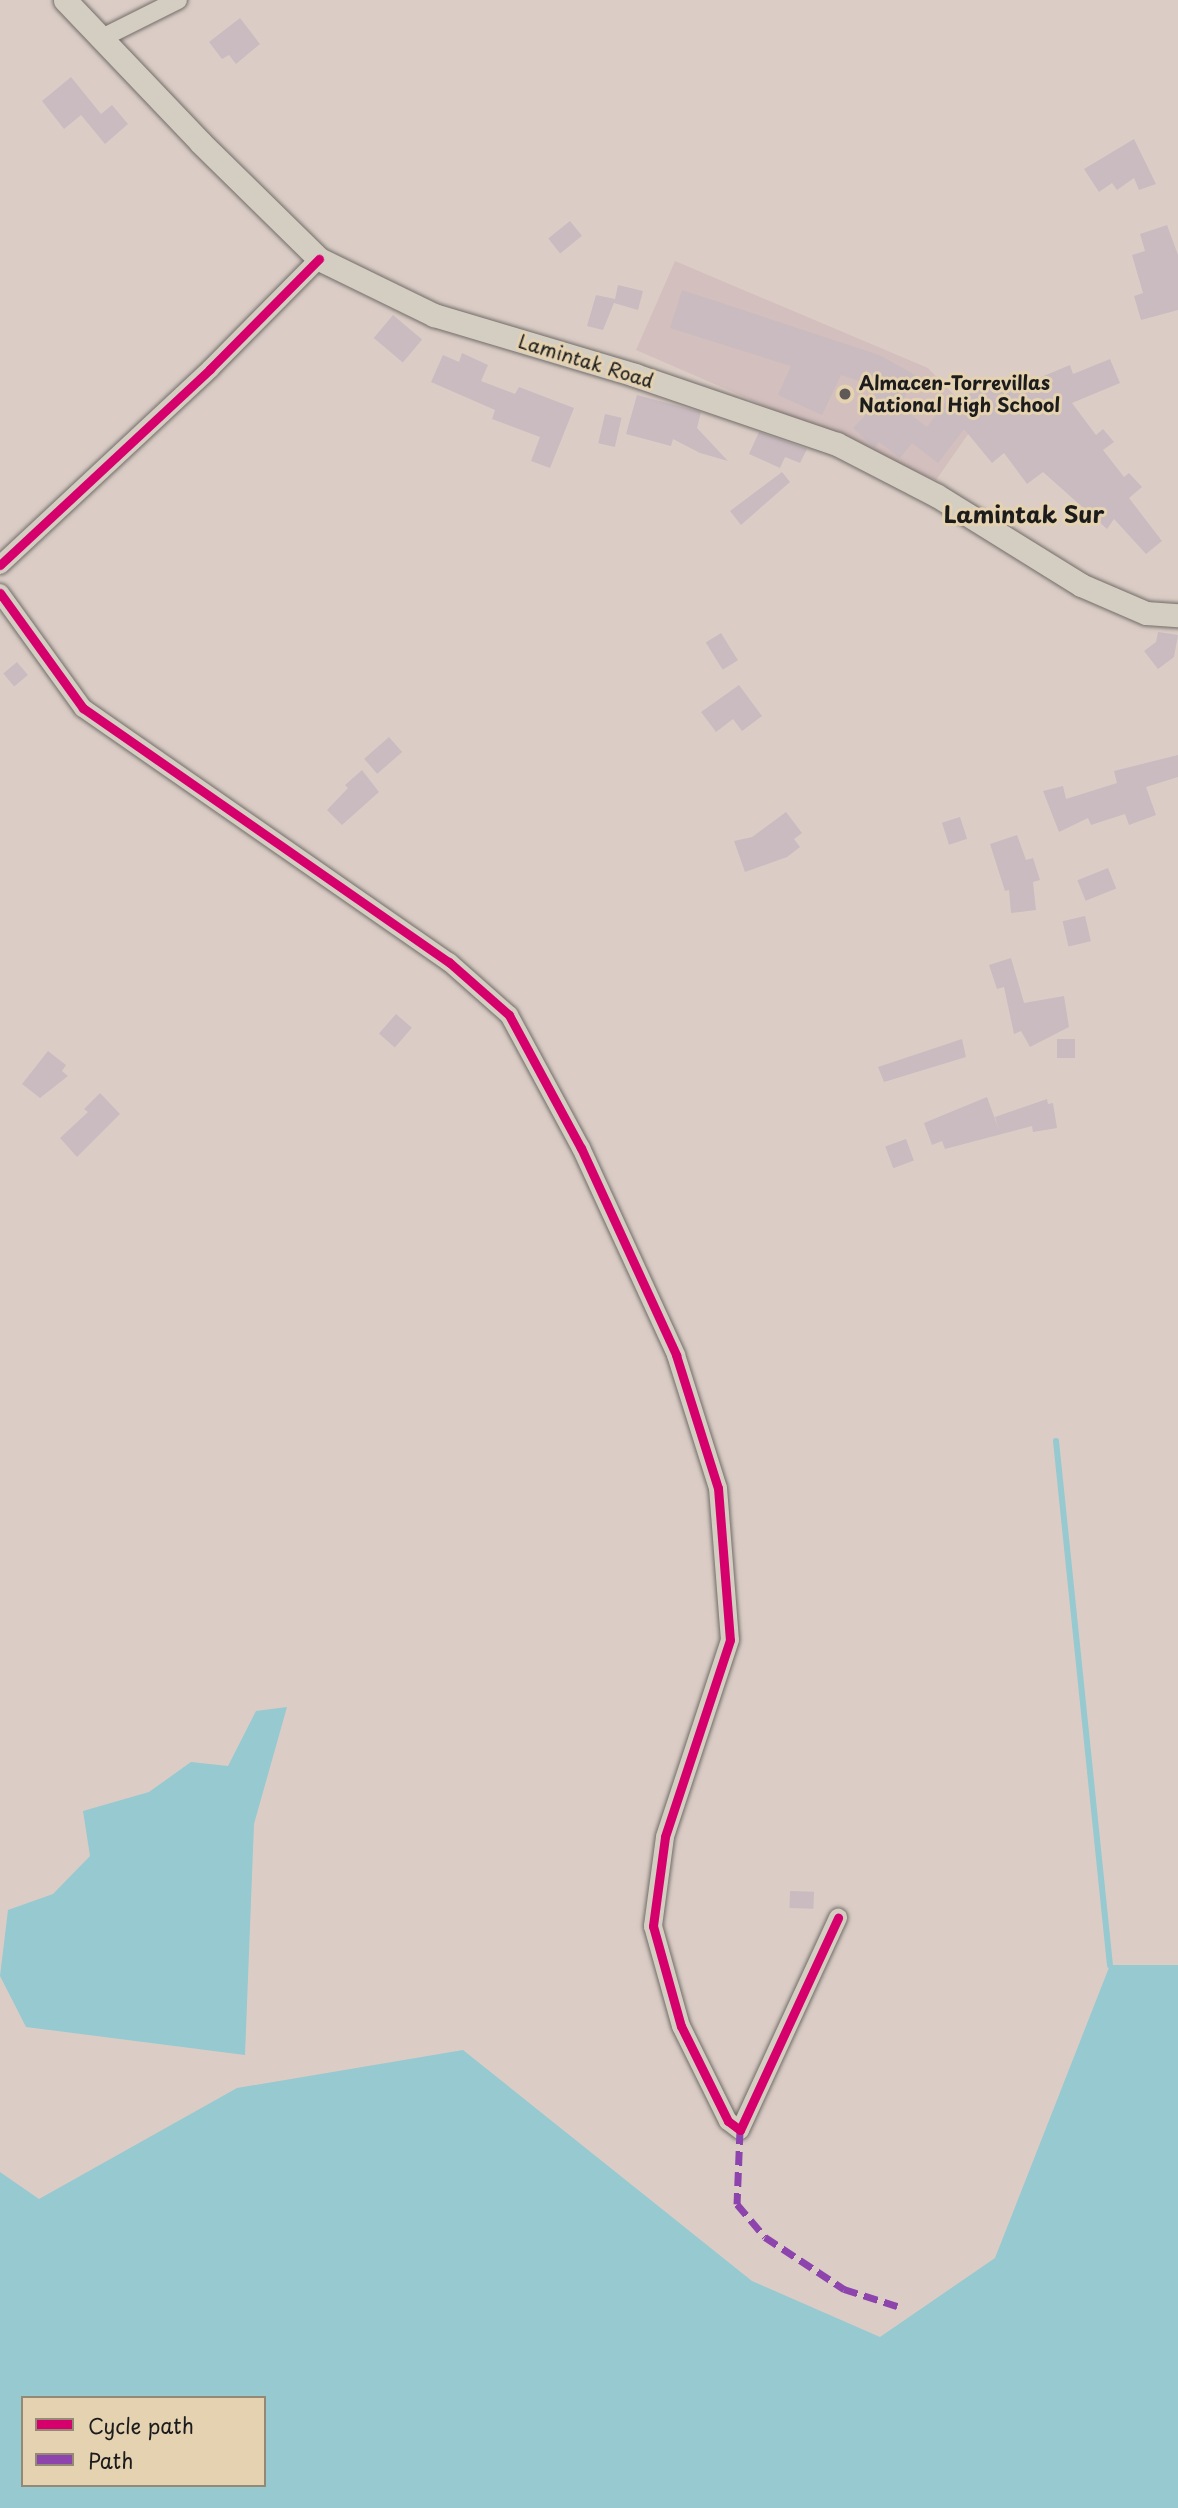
<!DOCTYPE html>
<html>
<head>
<meta charset="utf-8">
<style>
  body { margin:0 }
  #map { position:relative; width:1178px; height:2508px; overflow:hidden; background:#dbcdc6; font-family:"Playpen Sans",sans-serif }
  div>[style] { position:absolute }
  .built>* { inset:0; background:#d3bfbd }
  .water>* { inset:0; background:#96c9d0 }
  .stream>* { height:6px; margin:-3px; padding:0 3px; transform-origin:3px; border-radius:3px; background:#96c9d0 }
  .building>* { inset:0; background:#c9bbc0; transform-origin:0 0 }
  .roads { filter:drop-shadow(0 0 2px #726c68) drop-shadow(0 0 2px #726c68) }
  .minor>* { height:18px; margin:-9px; padding:0 9px; transform-origin:9px; border-radius:9px; background:#d4cdc2 }
  .secondary>* { height:23px; margin:-11.5px; padding:0 11.5px; transform-origin:11.5px; border-radius:11.5px; background:#d4cdc2 }
  .quiet>* { height:7px; margin-top:-3.5px; transform-origin:0; background:repeating-linear-gradient(90deg,#8e44ad 0 14px,transparent 0 21px) }
  .cycleway>* { height:9px; margin:-4.5px; padding:0 4.5px; transform-origin:4.5px; border-radius:4.5px; background:#d6006c }
  .dots>* { width:19px; height:19px; translate:-50% -50%; box-sizing:border-box; border:4px solid #e4d2b0; border-radius:50% }
  span { translate:-50% -50%; white-space:nowrap; text-align:center; line-height:1.15; -webkit-text-stroke:6px #e4d2b0; paint-order:stroke }
  .street-label { font-size:19px; color:#1c1c1c }
  .poi-label { font-size:19px; color:#1c1c1c; font-weight:700 }
  .left { translate:0 -50%; text-align:left }
  .quarter-label { font-size:23px; color:#1c1c1c; font-weight:700 }
  .legend { position:absolute; left:21px; top:2396px; width:245px; height:91px; box-sizing:border-box; background:#e4d2b0; border:2px solid #948975; margin:0; padding:9px 12px; list-style:none; font-size:21px; color:#1c1c1c }
  .legend li { display:flex; align-items:center; gap:14px; height:35px }
  .legend b { width:35px; border:2px solid #948975 }
</style>
</head>
<body>
<div id="map">
  <div class="built">
    <i style="clip-path:polygon(675px 261px,928px 368px,978px 420px,936px 480px,636px 350px)"></i>
  </div>
  <div class="water">
    <i style="clip-path:polygon(287px 1707px,254px 1824px,245px 2055px,26px 2027px,0 1976px,8px 1910px,53px 1894px,90px 1856px,83px 1811px,149px 1792px,191px 1762px,228px 1766px,256px 1711px)"></i>
    <i style="clip-path:polygon(evenodd,1110px 1965px,1178px 1965px,1178px 2508px,0 2508px,0 2172px,39px 2199px,237px 2088px,463px 2050px,752px 2281px,880px 2337px,995px 2258px,1110px 1965px,23px 2398px,264px 2398px,264px 2485px,23px 2485px,23px 2398px)"></i>
  </div>
  <div class="stream">
    <i style="left:1056px;top:1441px;width:527px;rotate:84.12deg"></i>
  </div>
  <div class="building">
    <i style="clip-path:polygon(240px 18px,260px 44px,236px 64px,229px 55px,222px 59px,209px 42px)"></i>
    <i style="clip-path:polygon(71px 77px,101px 114px,112px 105px,128px 124px,105px 144px,81px 115px,64px 129px,42px 101px)"></i>
    <i style="clip-path:polygon(1134px 139px,1156px 184px,1139px 190px,1134px 178px,1117px 190px,1112px 183px,1099px 192px,1084px 169px)"></i>
    <i style="left:570px;top:221px;width:19px;height:28px;rotate:51deg"></i>
    <i style="clip-path:polygon(1167px 225px,1178px 255px,1178px 310px,1141px 320px,1134px 296px,1143px 293px,1132px 255px,1145px 251px,1140px 234px)"></i>
    <i style="clip-path:polygon(618px 285px,643px 291px,638px 310px,614px 303px,603px 330px,587px 326px,596px 295px,615px 299px)"></i>
    <i style="clip-path:polygon(682px 290px,879px 355px,915px 375px,900px 407px,927px 427px,949px 398px,952px 401px,1005px 379px,1010px 390px,1070px 365px,1073px 374px,1110px 359px,1120px 383px,1072px 403px,1096px 435px,1103px 429px,1114px 442px,1103px 450px,1124px 477px,1129px 473px,1142px 487px,1129px 498px,1162px 541px,1146px 554px,1114px 519px,1107px 529px,1043px 472px,1027px 484px,1004px 453px,992px 463px,964px 429px,938px 463px,912px 443px,900px 458px,879px 442px,875px 448px,853px 428px,864px 417px,878px 387px,841px 375px,822px 415px,778px 395px,791px 366px,670px 328px)"></i>
    <i style="left:393px;top:315px;width:38px;height:30px;rotate:40deg"></i>
    <i style="clip-path:polygon(462px 353px,488px 365px,481px 381px,515px 394px,519px 387px,574px 408px,550px 468px,531px 461px,540px 437px,492px 419px,495px 410px,431px 382px,443px 355px,459px 362px)"></i>
    <i style="clip-path:polygon(637px 395px,701px 412px,697px 428px,728px 461px,700px 453px,673px 439px,671px 446px,626px 434px)"></i>
    <i style="left:605px;top:414px;width:17px;height:30px;rotate:13deg"></i>
    <i style="clip-path:polygon(759px 432px,807px 449px,800px 463px,785px 457px,780px 468px,749px 454px)"></i>
    <i style="clip-path:polygon(782px 472px,790px 482px,741px 525px,730px 511px)"></i>
    <i style="clip-path:polygon(1158px 632px,1178px 635px,1174px 657px,1158px 669px,1144px 651px,1156px 642px)"></i>
    <i style="left:721px;top:633px;width:32px;height:18px;rotate:58deg"></i>
    <i style="left:17px;top:662px;width:17px;height:18px;rotate:50deg"></i>
    <i style="clip-path:polygon(739px 685px,762px 716px,742px 731px,733px 719px,716px 732px,701px 712px)"></i>
    <i style="left:389px;top:737px;width:20px;height:33px;rotate:49deg"></i>
    <i style="clip-path:polygon(1178px 755px,1178px 777px,1146px 787px,1156px 815px,1129px 825px,1125px 814px,1091px 825px,1088px 818px,1059px 832px,1043px 791px,1063px 786px,1066px 799px,1117px 783px,1114px 771px)"></i>
    <i style="clip-path:polygon(362px 770px,379px 792px,342px 825px,327px 810px,348px 788px,345px 785px)"></i>
    <i style="clip-path:polygon(786px 812px,802px 833px,794px 839px,800px 847px,787px 857px,745px 872px,734px 841px,752px 837px)"></i>
    <i style="left:960px;top:817px;width:23px;height:19px;rotate:72deg"></i>
    <i style="clip-path:polygon(1017px 835px,1026px 860px,1033px 858px,1040px 880px,1033px 882px,1036px 910px,1011px 913px,1009px 890px,1005px 891px,990px 844px)"></i>
    <i style="left:1108px;top:868px;width:22px;height:33px;rotate:68deg"></i>
    <i style="left:1085px;top:916px;width:26px;height:23px;rotate:77deg"></i>
    <i style="clip-path:polygon(1011px 958px,1024px 1003px,1064px 996px,1069px 1027px,1030px 1047px,1021px 1031px,1014px 1034px,1004px 987px,997px 989px,989px 965px)"></i>
    <i style="left:396px;top:1014px;width:21px;height:26px;rotate:41deg"></i>
    <i style="clip-path:polygon(962px 1039px,966px 1057px,884px 1082px,878px 1067px)"></i>
    <i style="left:1075px;top:1039px;width:19px;height:18px;rotate:90deg"></i>
    <i style="clip-path:polygon(48px 1051px,66px 1065px,62px 1071px,68px 1076px,40px 1098px,22px 1084px)"></i>
    <i style="clip-path:polygon(100px 1093px,120px 1114px,77px 1157px,60px 1138px,88px 1112px,84px 1109px)"></i>
    <i style="clip-path:polygon(987px 1097px,999px 1130px,995px 1117px,1047px 1099px,1048px 1104px,1053px 1103px,1057px 1128px,1033px 1132px,1032px 1126px,945px 1149px,942px 1141px,932px 1145px,924px 1123px)"></i>
    <i style="left:906px;top:1139px;width:23px;height:22px;rotate:70deg"></i>
    <i style="left:790px;top:1891px;width:24px;height:17px;rotate:2deg"></i>
  </div>
  <div class="roads">
    <div class="minor">
      <i style="left:102px;top:38px;width:85px;rotate:-26.6deg"></i>
      <i style="left:0;top:565px;width:287px;rotate:-43deg"></i>
      <i style="left:210px;top:369px;width:155px;rotate:-45.3deg"></i>
      <i style="left:0;top:593px;width:142px;rotate:54.2deg"></i>
      <i style="left:83px;top:708px;width:446px;rotate:34.8deg"></i>
      <i style="left:449px;top:962px;width:80px;rotate:41.5deg"></i>
      <i style="left:509px;top:1015px;width:151px;rotate:61.6deg"></i>
      <i style="left:581px;top:1148px;width:228px;rotate:65.3deg"></i>
      <i style="left:676px;top:1355px;width:139px;rotate:72.5deg"></i>
      <i style="left:718px;top:1488px;width:152px;rotate:85.5deg"></i>
      <i style="left:730px;top:1640px;width:207px;rotate:108.3deg"></i>
      <i style="left:665px;top:1837px;width:90px;rotate:97.7deg"></i>
      <i style="left:653px;top:1926px;width:104px;rotate:74.4deg"></i>
      <i style="left:681px;top:2026px;width:106px;rotate:63.7deg"></i>
      <i style="left:728px;top:2121px;width:15px;rotate:37deg"></i>
      <i style="left:740px;top:2130px;width:234px;rotate:-65.2deg"></i>
    </div>
    <div class="secondary">
      <i style="left:65px;top:0;width:196px;rotate:46.4deg"></i>
      <i style="left:200px;top:142px;width:167px;rotate:44.5deg"></i>
      <i style="left:319px;top:259px;width:128px;rotate:26deg"></i>
      <i style="left:434px;top:315px;width:210px;rotate:16.6deg"></i>
      <i style="left:635px;top:375px;width:213px;rotate:18.9deg"></i>
      <i style="left:837px;top:444px;width:111px;rotate:27.3deg"></i>
      <i style="left:936px;top:495px;width:171px;rotate:31.8deg"></i>
      <i style="left:1081px;top:585px;width:71px;rotate:23.3deg"></i>
      <i style="left:1146px;top:613px;width:32px;rotate:4deg"></i>
    </div>
  </div>
  <div class="quiet">
    <i style="left:740px;top:2130px;width:74px;rotate:92.3deg"></i>
    <i style="left:737px;top:2204px;width:43px;rotate:49.7deg"></i>
    <i style="left:765px;top:2237px;width:95px;rotate:33.4deg"></i>
    <i style="left:844px;top:2289px;width:56px;rotate:17.8deg"></i>
  </div>
  <div class="cycleway">
    <i style="left:0;top:565px;width:287px;rotate:-43deg"></i>
    <i style="left:210px;top:369px;width:155px;rotate:-45.3deg"></i>
    <i style="left:0;top:593px;width:142px;rotate:54.2deg"></i>
    <i style="left:83px;top:708px;width:446px;rotate:34.8deg"></i>
    <i style="left:449px;top:962px;width:80px;rotate:41.5deg"></i>
    <i style="left:509px;top:1015px;width:151px;rotate:61.6deg"></i>
    <i style="left:581px;top:1148px;width:228px;rotate:65.3deg"></i>
    <i style="left:676px;top:1355px;width:139px;rotate:72.5deg"></i>
    <i style="left:718px;top:1488px;width:152px;rotate:85.5deg"></i>
    <i style="left:730px;top:1640px;width:207px;rotate:108.3deg"></i>
    <i style="left:665px;top:1837px;width:90px;rotate:97.7deg"></i>
    <i style="left:653px;top:1926px;width:104px;rotate:74.4deg"></i>
    <i style="left:681px;top:2026px;width:106px;rotate:63.7deg"></i>
    <i style="left:728px;top:2121px;width:15px;rotate:37deg"></i>
    <i style="left:740px;top:2130px;width:234px;rotate:-65.2deg"></i>
  </div>
  <div class="dots">
    <i style="left:845px;top:394px;background:#5f5a58"></i>
  </div>
  <div class="street-label">
    <span style="left:586px;top:361px;rotate:17deg">Lamintak Road</span>
  </div>
  <div class="poi-label">
    <span class="left" style="left:859px;top:394px">Almacen-Torrevillas<br>National High School</span>
  </div>
  <div class="quarter-label">
    <span style="left:1024px;top:514px">Lamintak Sur</span>
  </div>
  <ul class="legend">
  <li><b style="height:9px;background:#d6006c"></b>Cycle path</li>
  <li><b style="height:9px;background:#8e44ad"></b>Path</li>
  </ul>
</div>
</body>
</html>
